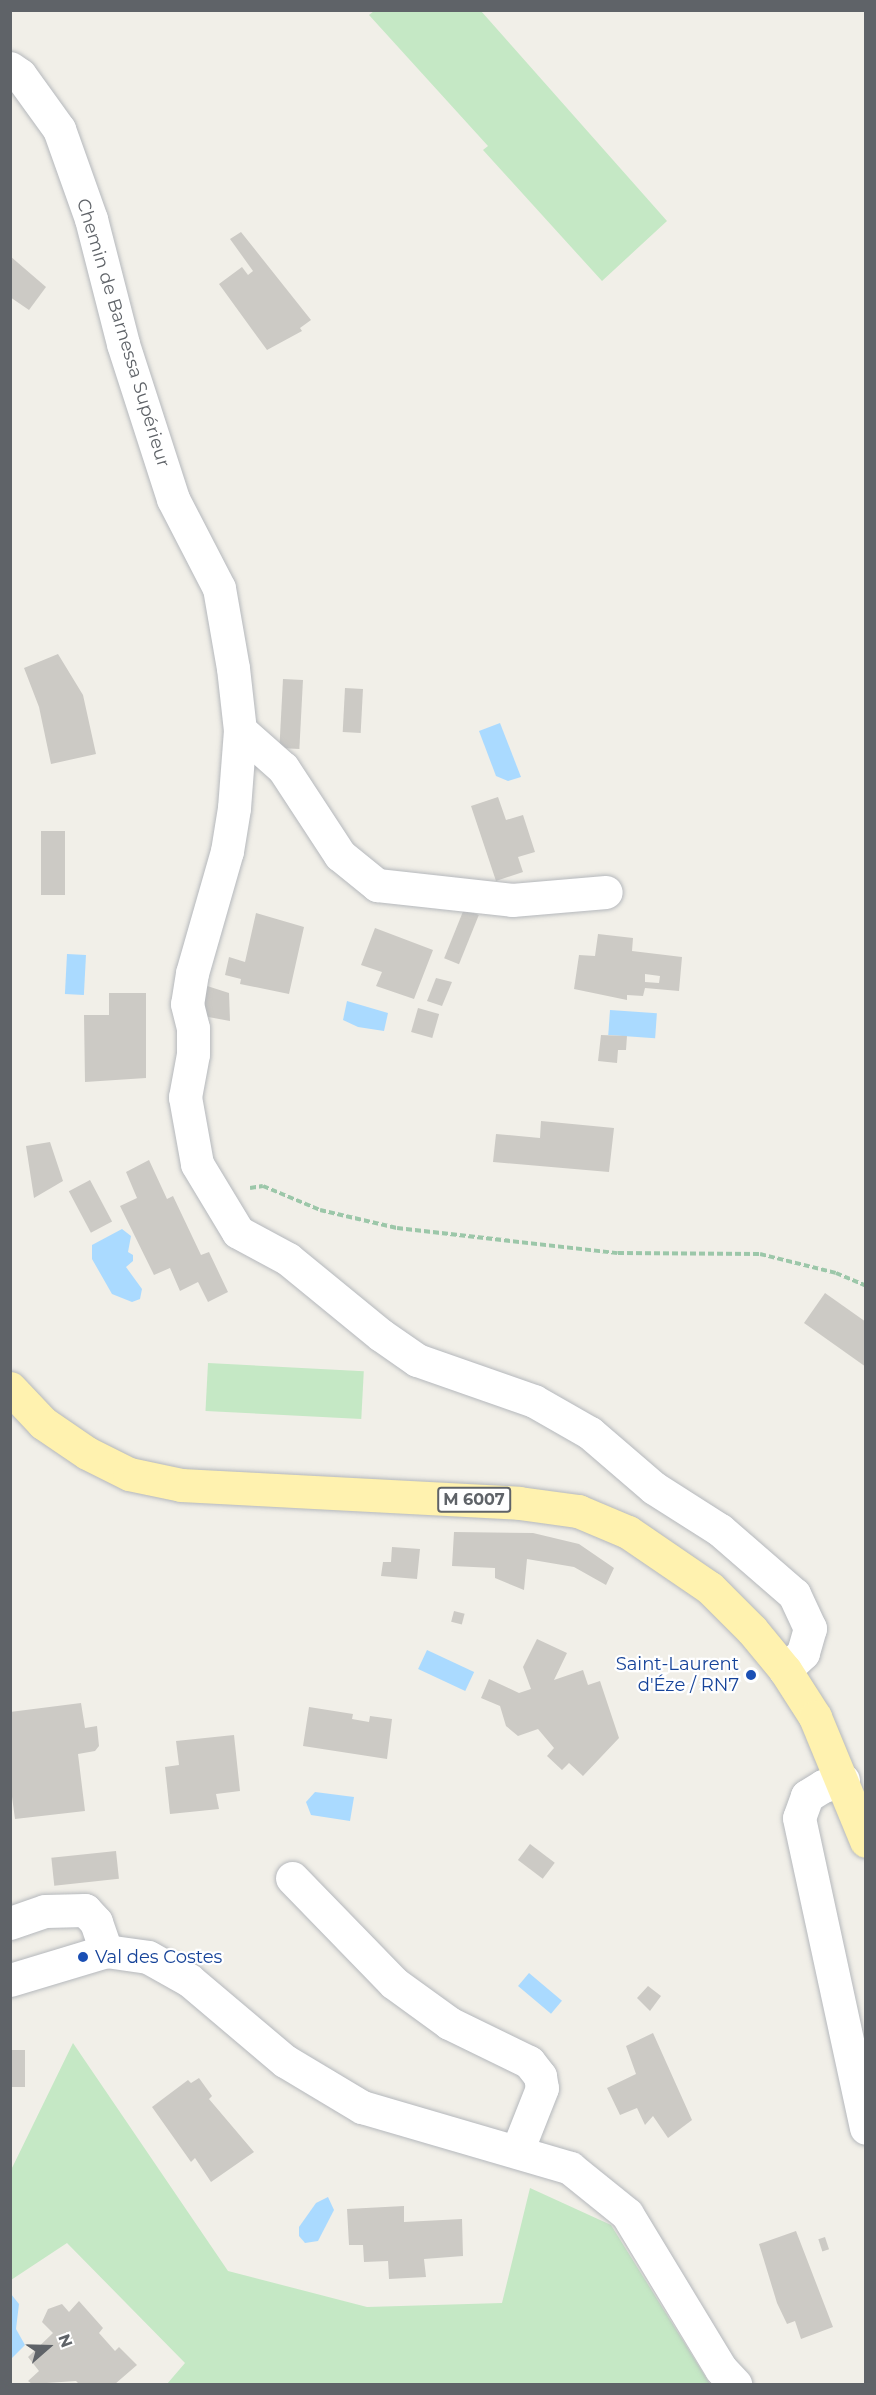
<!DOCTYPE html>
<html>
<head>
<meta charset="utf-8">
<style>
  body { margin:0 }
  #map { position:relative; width:876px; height:2395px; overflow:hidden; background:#f1efe8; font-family:Montserrat,sans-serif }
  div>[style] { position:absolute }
  .green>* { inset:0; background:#c5e8c5; transform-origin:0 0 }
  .water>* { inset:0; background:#aadaff; transform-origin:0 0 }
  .building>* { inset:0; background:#cccac5; transform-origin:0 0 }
  .path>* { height:4px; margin-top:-2px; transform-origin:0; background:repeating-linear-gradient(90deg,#9cc7a9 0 6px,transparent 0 9px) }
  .roads { filter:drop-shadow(0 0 2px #b5b8bc) drop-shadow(0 0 2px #b5b8bc) }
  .minor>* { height:33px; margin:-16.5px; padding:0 16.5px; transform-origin:16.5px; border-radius:16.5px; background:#fff }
  .major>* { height:33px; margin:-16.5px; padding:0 16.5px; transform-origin:16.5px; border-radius:16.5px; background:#fff2af }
  .dots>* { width:16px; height:16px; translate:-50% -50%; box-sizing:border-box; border:3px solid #fff; border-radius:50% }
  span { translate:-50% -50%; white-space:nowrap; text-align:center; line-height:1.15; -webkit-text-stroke:4.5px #fff; paint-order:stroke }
  .shield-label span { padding:2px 4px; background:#fff; border:2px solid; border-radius:4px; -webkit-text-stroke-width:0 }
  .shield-label { font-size:16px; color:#5f6368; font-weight:700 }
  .street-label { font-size:18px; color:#5f6368 }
  .transit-label { font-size:18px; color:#164399 }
  .right { translate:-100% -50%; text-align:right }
  .left { translate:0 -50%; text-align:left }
  .frame { position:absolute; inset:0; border:12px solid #5f6368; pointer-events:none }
  .north { position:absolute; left:18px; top:2317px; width:60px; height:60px; -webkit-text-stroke:4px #fff; paint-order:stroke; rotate:70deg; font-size:16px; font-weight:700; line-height:24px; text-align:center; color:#5f6368 }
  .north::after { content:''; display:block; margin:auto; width:21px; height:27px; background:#5f6368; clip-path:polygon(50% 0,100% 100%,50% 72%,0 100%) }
</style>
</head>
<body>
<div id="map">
  <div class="green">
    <i style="clip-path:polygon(374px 11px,481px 11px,667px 221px,602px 281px,483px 150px,488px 146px,369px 15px)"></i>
    <i style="left:208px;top:1363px;width:156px;height:48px;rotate:3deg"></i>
    <i style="clip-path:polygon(73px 2043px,228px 2271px,367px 2307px,502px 2303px,530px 2188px,611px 2225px,710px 2384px,167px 2384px,185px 2363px,67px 2243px,11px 2280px,11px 2170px)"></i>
  </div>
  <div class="water">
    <i style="clip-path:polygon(500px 723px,521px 777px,508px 781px,496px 776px,479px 731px)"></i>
    <i style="left:67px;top:954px;width:19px;height:40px;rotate:3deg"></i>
    <i style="clip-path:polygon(347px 1001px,388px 1013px,384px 1031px,358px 1027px,343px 1020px)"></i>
    <i style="left:610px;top:1010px;width:47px;height:25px;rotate:4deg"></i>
    <i style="clip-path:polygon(122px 1229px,131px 1236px,128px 1252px,133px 1255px,133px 1261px,126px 1267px,142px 1289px,140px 1299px,132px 1302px,112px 1294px,92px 1259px,92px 1245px)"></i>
    <i style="left:427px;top:1650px;width:52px;height:21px;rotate:25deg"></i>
    <i style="clip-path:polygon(315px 1792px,354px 1797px,350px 1821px,311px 1815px,306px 1802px)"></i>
    <i style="left:529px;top:1973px;width:43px;height:17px;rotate:40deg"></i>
    <i style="clip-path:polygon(328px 2197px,334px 2210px,318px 2241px,305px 2243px,299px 2236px,299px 2227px,316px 2203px)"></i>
    <i style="clip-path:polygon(11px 2294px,19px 2304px,16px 2329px,25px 2345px,11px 2359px)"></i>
  </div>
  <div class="building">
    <i style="clip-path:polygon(241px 232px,311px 320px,300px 328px,302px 331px,267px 350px,219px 284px,242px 267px,248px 275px,253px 271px,230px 239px)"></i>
    <i style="clip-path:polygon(10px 256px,46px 287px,29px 310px,10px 297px)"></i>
    <i style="clip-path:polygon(58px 654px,83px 695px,96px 754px,51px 764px,39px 707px,24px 668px)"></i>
    <i style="left:283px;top:679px;width:20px;height:69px;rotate:3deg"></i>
    <i style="left:345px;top:688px;width:18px;height:44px;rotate:3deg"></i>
    <i style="clip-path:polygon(498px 797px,506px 820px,523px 815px,535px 852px,518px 857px,523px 872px,496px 881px,471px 806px)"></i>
    <i style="left:41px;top:831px;width:24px;height:64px"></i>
    <i style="left:464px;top:909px;width:16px;height:53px;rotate:22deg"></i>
    <i style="clip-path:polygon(256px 913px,304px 927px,289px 994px,240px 984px,241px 979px,225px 975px,229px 957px,245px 962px)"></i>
    <i style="clip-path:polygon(375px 928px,433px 950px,414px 999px,376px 986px,382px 972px,361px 965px)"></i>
    <i style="clip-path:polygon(evenodd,598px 934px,633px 938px,632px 951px,682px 957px,679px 991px,645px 988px,643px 996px,627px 995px,627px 1000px,574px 989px,579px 955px,595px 956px,598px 934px,645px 974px,660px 976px,659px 983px,645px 982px,645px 974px)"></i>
    <i style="clip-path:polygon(436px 978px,452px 982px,442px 1006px,427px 1001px)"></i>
    <i style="clip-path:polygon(201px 984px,229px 993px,230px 1021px,203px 1016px)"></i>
    <i style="clip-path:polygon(109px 993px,146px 993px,146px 1078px,85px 1082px,84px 1015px,109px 1015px)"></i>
    <i style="left:418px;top:1008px;width:22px;height:25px;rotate:16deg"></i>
    <i style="clip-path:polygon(601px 1035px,627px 1036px,626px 1050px,618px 1050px,617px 1063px,598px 1061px)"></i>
    <i style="clip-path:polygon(541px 1121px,614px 1128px,609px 1172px,493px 1162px,496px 1134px,540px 1138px)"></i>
    <i style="clip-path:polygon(50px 1142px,63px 1181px,34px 1198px,26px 1146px)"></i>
    <i style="clip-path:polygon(149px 1160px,167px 1199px,173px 1196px,201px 1255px,209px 1252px,228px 1292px,208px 1302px,198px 1282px,180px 1291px,170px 1268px,154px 1275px,120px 1206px,137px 1198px,126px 1172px)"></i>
    <i style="left:90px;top:1180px;width:47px;height:24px;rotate:62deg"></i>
    <i style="clip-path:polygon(825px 1293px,866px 1322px,866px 1367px,804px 1323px)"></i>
    <i style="clip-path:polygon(454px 1532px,533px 1533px,579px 1544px,614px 1568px,606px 1585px,574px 1567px,527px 1559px,524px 1590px,495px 1578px,495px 1568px,452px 1566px)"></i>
    <i style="clip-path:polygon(392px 1547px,420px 1549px,417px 1579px,381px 1576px,383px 1562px,391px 1562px)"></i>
    <i style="left:454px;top:1611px;width:11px;height:11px;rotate:15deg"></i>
    <i style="clip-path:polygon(537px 1639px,567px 1653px,554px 1680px,583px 1670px,588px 1685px,600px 1681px,619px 1738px,583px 1776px,569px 1763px,562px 1770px,547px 1756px,554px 1748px,538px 1729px,518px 1736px,506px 1726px,500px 1706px,481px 1698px,489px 1679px,519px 1693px,531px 1689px,523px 1667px)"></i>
    <i style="clip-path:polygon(81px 1703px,85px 1728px,97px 1726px,99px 1746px,95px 1751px,78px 1754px,85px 1811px,15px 1819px,10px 1782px,10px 1712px)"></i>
    <i style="clip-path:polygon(309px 1707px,353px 1714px,352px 1719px,369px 1722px,370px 1716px,392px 1719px,387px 1759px,303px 1746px)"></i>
    <i style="clip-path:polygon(234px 1735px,240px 1791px,216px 1794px,219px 1809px,170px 1814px,165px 1767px,179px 1765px,176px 1741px)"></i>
    <i style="left:530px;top:1844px;width:31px;height:20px;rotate:37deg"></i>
    <i style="left:116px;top:1851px;width:28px;height:65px;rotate:84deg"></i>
    <i style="clip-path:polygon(648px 1986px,661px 1996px,650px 2011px,637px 1998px)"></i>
    <i style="clip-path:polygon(653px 2033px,692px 2120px,668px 2138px,653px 2116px,645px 2125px,637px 2108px,620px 2115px,607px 2088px,636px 2074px,626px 2046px)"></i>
    <i style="left:25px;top:2050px;width:37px;height:15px;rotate:90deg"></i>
    <i style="clip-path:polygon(199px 2078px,212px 2096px,209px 2099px,254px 2152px,211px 2182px,195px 2158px,191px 2162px,152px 2107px,188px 2080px,191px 2083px)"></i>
    <i style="clip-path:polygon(404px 2206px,404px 2222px,462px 2219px,463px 2256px,424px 2259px,426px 2277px,389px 2279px,388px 2261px,364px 2262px,363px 2245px,349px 2245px,347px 2209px)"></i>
    <i style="clip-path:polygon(796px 2231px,833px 2327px,801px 2339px,795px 2321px,787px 2324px,777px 2303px,759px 2244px)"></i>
    <i style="left:825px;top:2237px;width:13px;height:7px;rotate:72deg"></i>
    <i style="clip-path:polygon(79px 2301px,103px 2328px,99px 2333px,115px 2351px,119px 2347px,137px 2365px,115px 2384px,79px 2384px,76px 2381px,32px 2384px,28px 2381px,39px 2371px,28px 2357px,53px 2333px,42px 2322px,48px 2309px,62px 2304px,69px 2312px)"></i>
  </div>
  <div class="path">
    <i style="left:250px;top:1188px;width:13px;rotate:-9deg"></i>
    <i style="left:263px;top:1186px;width:62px;rotate:22.8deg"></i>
    <i style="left:320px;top:1210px;width:79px;rotate:13.2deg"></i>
    <i style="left:397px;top:1228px;width:222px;rotate:6.5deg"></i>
    <i style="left:618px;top:1253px;width:142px;rotate:0.4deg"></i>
    <i style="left:760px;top:1254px;width:78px;rotate:14deg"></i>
    <i style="left:836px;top:1273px;width:33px;rotate:23deg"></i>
  </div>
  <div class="roads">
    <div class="minor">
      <i style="left:10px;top:68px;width:12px;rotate:35deg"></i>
      <i style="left:20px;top:75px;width:67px;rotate:54.2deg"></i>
      <i style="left:59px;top:129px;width:96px;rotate:70.4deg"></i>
      <i style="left:91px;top:219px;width:129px;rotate:75.6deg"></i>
      <i style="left:123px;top:344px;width:163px;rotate:72.1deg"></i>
      <i style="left:173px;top:499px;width:100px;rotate:62.7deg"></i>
      <i style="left:219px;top:588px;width:81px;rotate:80.1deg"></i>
      <i style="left:233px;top:668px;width:62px;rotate:83.6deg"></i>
      <i style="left:240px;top:730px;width:78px;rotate:94.4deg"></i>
      <i style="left:234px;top:808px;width:44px;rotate:99.2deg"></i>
      <i style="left:227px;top:851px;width:127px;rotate:106deg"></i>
      <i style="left:192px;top:973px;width:31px;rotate:99deg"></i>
      <i style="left:187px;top:1004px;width:25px;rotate:76deg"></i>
      <i style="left:193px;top:1028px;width:26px;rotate:90deg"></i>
      <i style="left:193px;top:1054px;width:44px;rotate:100.5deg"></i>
      <i style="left:185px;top:1097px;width:68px;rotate:79.8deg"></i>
      <i style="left:197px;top:1164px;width:79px;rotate:58.9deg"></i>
      <i style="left:238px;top:1232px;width:57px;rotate:28.4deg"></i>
      <i style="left:288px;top:1259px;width:120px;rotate:39.3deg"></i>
      <i style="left:381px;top:1335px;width:44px;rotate:34.8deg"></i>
      <i style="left:417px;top:1360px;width:124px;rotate:19.3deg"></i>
      <i style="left:534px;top:1401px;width:64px;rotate:29.7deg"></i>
      <i style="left:590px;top:1433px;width:84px;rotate:40.7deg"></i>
      <i style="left:654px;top:1488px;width:78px;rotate:32.5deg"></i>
      <i style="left:720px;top:1530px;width:98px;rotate:40.9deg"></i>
      <i style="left:794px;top:1594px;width:38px;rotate:65deg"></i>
      <i style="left:810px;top:1628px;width:26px;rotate:106deg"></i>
      <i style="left:803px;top:1653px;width:25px;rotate:137deg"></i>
      <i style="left:240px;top:730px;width:57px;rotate:41.5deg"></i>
      <i style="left:283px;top:768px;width:104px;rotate:56.8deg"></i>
      <i style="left:340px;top:855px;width:48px;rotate:39deg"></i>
      <i style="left:377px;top:885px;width:136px;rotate:6.3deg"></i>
      <i style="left:512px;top:900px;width:94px;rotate:-4.9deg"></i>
      <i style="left:843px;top:1780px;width:21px;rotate:163deg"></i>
      <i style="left:823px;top:1786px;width:19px;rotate:148deg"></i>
      <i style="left:807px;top:1796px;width:23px;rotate:110deg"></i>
      <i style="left:799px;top:1818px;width:317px;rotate:77.8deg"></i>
      <i style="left:292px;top:1878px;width:146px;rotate:45.8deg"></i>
      <i style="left:394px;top:1983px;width:68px;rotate:36deg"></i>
      <i style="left:449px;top:2023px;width:89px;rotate:26deg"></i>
      <i style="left:529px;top:2062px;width:18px;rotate:52deg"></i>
      <i style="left:540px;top:2076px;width:12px;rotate:81deg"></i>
      <i style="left:542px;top:2088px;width:68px;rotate:111.6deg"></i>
      <i style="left:10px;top:1923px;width:37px;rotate:-19deg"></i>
      <i style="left:45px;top:1911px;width:40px;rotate:-1.4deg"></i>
      <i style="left:85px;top:1910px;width:16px;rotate:47deg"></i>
      <i style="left:96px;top:1922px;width:31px;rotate:71deg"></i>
      <i style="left:10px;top:1980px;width:100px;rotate:-16.8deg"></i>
      <i style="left:106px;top:1951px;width:42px;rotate:8.1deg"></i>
      <i style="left:148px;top:1957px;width:47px;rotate:29.3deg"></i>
      <i style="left:189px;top:1980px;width:126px;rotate:40.2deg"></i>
      <i style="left:285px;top:2061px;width:90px;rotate:30.9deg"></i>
      <i style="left:362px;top:2107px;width:217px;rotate:16.3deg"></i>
      <i style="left:570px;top:2168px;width:73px;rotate:38.9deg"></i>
      <i style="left:627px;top:2214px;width:181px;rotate:58.8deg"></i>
      <i style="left:721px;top:2369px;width:21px;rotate:47deg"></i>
    </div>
    <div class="major">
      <i style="left:10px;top:1388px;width:48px;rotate:46.7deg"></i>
      <i style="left:43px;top:1423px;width:53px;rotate:34.3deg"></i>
      <i style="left:87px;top:1453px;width:47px;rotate:26.6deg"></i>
      <i style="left:129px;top:1474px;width:53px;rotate:11.9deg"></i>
      <i style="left:181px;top:1485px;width:338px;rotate:3deg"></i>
      <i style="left:519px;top:1503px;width:60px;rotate:7.7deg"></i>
      <i style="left:578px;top:1511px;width:54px;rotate:22.8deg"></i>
      <i style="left:628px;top:1532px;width:99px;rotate:34.3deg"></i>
      <i style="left:710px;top:1588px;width:59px;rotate:45deg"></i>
      <i style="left:752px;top:1630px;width:52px;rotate:50.5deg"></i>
      <i style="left:785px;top:1670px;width:56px;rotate:57.4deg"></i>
      <i style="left:815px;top:1717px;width:134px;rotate:67.6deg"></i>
    </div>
  </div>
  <div class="dots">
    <i style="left:751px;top:1675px;background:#1a4fb4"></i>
    <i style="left:83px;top:1957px;background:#1a4fb4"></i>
  </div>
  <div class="shield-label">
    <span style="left:474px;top:1500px">M 6007</span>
  </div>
  <div class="street-label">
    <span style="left:123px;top:333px;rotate:73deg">Chemin de Barnessa Supérieur</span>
  </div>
  <div class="transit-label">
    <span class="right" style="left:739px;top:1675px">Saint-Laurent<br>d'Éze / RN7</span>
    <span class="left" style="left:95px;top:1957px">Val des Costes</span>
  </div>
  <div class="frame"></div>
  <div class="north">N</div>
</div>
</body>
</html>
